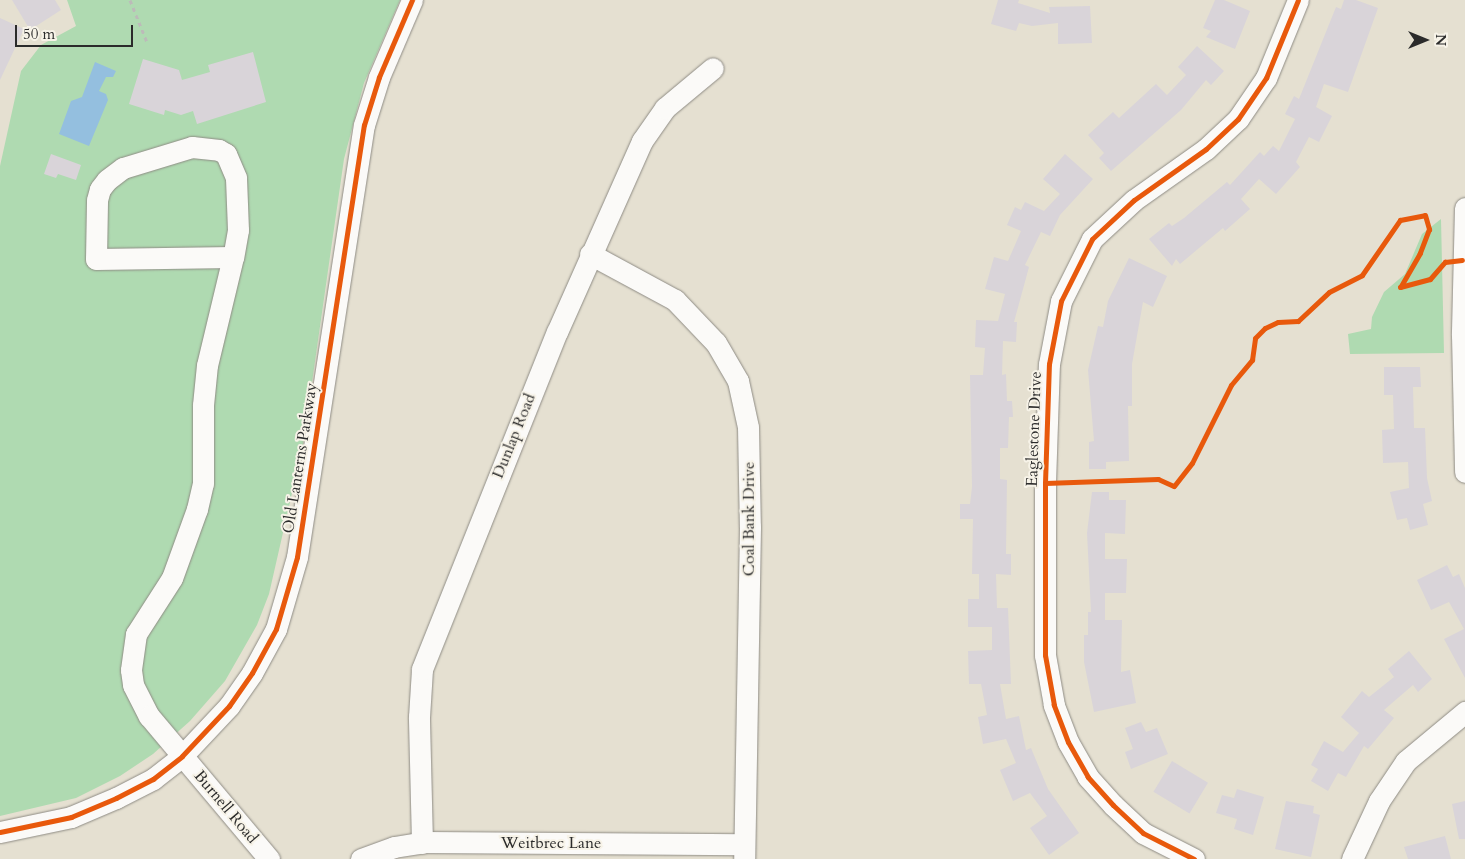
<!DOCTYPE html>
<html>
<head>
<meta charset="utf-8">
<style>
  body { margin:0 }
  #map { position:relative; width:1465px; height:859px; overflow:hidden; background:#e5e0d1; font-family:Cardo,serif }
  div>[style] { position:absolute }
  .green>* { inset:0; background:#afdab1 }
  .water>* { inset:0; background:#94bfdf }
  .building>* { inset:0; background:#d9d4d9; transform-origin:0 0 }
  .path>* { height:3px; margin-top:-1.5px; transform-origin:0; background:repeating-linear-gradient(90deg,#bcbbb9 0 4px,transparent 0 8px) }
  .roads { filter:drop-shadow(0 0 1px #8e8b84) drop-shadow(0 0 1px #8e8b84) }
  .minor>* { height:21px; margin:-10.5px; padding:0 10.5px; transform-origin:10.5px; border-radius:10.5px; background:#fbfaf8 }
  .cycleway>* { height:5px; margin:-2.5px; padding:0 2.5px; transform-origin:2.5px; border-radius:2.5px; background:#e8590c }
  span { translate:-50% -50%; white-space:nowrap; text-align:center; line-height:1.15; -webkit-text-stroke:4px #f7f3e8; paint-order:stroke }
  .street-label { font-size:16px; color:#2b2b2b }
  .north { position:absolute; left:1400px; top:15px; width:50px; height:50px; -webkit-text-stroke:4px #f7f3e8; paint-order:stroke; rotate:90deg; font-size:14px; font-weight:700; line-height:20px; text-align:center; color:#2b2b2b }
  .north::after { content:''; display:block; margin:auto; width:18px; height:22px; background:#2b2b2b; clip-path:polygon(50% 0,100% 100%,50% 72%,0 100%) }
  .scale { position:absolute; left:15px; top:25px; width:118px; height:22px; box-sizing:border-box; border:2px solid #2b2b2b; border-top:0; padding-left:6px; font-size:15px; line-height:18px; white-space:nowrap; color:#2b2b2b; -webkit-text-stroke:4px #f7f3e8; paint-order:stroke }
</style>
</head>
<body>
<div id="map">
  <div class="green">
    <i style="clip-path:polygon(67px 0,400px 0,364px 83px,344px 159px,303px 445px,269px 594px,257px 625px,225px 681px,190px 721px,153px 754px,120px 776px,76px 798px,0 816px,0 166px,21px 71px,41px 45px,76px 26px)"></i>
    <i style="clip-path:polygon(1441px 219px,1444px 353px,1350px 354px,1348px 334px,1371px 329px,1372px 317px,1384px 292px,1405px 274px,1422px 234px)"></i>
  </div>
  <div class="water">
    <i style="clip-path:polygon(95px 62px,116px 71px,113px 77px,106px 77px,99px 91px,106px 94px,108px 100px,89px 146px,59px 134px,71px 101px,82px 97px)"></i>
  </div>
  <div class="building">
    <i style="clip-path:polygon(12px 0,55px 0,61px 10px,30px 30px)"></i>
    <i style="clip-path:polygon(998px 0,1019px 0,1018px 3px,1050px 13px,1049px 7px,1090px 6px,1092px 43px,1058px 44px,1058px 23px,1032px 26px,1019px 23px,1016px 31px,991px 24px)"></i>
    <i style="clip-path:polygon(1215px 0,1224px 0,1250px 11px,1235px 49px,1206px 37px,1211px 31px,1203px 28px)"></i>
    <i style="clip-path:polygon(1344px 0,1356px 0,1378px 8px,1348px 92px,1324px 84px,1316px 107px,1332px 116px,1319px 142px,1309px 137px,1296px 162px,1300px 167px,1276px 194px,1259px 179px,1241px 199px,1250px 209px,1225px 231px,1223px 228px,1180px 264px,1176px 259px,1172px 266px,1149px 239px,1169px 223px,1172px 226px,1184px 218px,1227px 182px,1230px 185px,1260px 152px,1264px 156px,1273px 146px,1279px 151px,1295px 119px,1285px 114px,1294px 96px,1299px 99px,1336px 7px,1341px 9px)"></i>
    <i style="clip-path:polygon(0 18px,24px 29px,0 80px)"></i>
    <i style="clip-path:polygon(1197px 46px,1224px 71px,1211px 85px,1206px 80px,1181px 110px,1111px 171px,1099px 158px,1104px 153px,1088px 135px,1113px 112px,1119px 118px,1156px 84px,1167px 95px,1186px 75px,1178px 67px)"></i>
    <i style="clip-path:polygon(253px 52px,266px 102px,197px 124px,193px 111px,181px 115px,165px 110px,164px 115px,129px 104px,143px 59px,179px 70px,182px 80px,210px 72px,208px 65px)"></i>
    <i style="clip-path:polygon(51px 154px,81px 165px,76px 180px,58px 174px,56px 178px,44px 174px)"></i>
    <i style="clip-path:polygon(1065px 154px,1093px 179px,1060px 215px,1050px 236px,1041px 232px,1025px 265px,1029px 267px,1014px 322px,1017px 322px,1016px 342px,1003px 341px,1002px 375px,1006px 374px,1007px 401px,1012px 401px,1013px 417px,1009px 417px,1008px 448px,1000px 448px,1000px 479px,1007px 480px,1006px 554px,1011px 554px,1011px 575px,996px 574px,997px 608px,1008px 608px,1011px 684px,1000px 684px,1006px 719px,1019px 716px,1026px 750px,1031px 748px,1048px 789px,1079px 833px,1049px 855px,1030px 828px,1047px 816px,1030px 793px,1013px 801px,1000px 770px,1016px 763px,1006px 739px,983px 744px,978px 717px,987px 715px,981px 684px,969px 684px,968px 651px,992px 650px,992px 627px,968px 627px,968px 599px,979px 599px,979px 574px,972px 574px,973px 519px,960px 519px,960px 504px,970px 504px,972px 487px,970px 375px,983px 375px,985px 348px,975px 347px,976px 320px,998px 321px,1005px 294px,985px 289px,994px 257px,1008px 261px,1021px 231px,1007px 225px,1015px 207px,1021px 210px,1025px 202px,1044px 211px,1060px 194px,1043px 179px)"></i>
    <i style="clip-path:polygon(1129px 258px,1167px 276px,1153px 307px,1143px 302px,1132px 364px,1132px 406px,1128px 406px,1129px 461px,1106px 462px,1106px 469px,1089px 469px,1089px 442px,1094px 441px,1088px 370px,1098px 326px,1103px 327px,1108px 301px)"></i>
    <i style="clip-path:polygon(1384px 367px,1420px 367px,1421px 387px,1413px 387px,1414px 428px,1425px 428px,1427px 478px,1432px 501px,1423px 504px,1428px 525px,1410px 530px,1407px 518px,1397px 520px,1390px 492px,1409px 488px,1408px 462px,1383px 463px,1382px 430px,1394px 429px,1393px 395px,1384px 395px)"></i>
    <i style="clip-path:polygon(1092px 492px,1109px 492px,1109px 500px,1126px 500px,1125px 534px,1105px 533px,1105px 559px,1127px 559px,1126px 593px,1105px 593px,1105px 620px,1122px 620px,1121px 672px,1130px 670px,1136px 703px,1094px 712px,1084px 662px,1084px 635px,1088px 635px,1088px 612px,1091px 612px,1087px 533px)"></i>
    <i style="clip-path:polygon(1447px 565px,1453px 577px,1459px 574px,1465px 588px,1465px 678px,1444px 639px,1464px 629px,1449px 602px,1431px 610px,1417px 580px)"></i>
    <i style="clip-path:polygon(1409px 651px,1432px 679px,1418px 692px,1413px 685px,1384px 710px,1394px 718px,1368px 749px,1364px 746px,1346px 777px,1338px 773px,1328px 791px,1311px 781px,1318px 769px,1311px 765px,1324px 741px,1343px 752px,1359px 733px,1341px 717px,1362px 691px,1369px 697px,1394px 677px,1388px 669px)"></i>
    <i style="clip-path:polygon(1141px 722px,1146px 732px,1157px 728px,1168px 754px,1131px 769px,1125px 752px,1133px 749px,1125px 728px)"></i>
    <i style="left:1172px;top:761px;width:42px;height:36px;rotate:31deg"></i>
    <i style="clip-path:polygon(1237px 789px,1264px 797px,1253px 835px,1234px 829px,1237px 819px,1216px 813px,1222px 795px,1234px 798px)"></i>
    <i style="clip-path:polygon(1286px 801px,1314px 806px,1313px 813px,1320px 815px,1311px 857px,1275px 849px)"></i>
    <i style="clip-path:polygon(1465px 801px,1465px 839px,1459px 839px,1452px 804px)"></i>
    <i style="clip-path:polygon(1445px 836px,1451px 859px,1408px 859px,1404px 847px)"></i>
  </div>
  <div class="path">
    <i style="left:130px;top:0;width:45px;rotate:68deg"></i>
  </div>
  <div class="roads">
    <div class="minor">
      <i style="left:1465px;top:208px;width:127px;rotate:91.4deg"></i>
      <i style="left:1462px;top:335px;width:137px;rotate:88.7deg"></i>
      <i style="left:590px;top:254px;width:97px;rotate:28.4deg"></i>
      <i style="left:675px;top:300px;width:59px;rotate:46.4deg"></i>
      <i style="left:716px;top:343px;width:44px;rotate:59.9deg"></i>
      <i style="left:738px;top:381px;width:47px;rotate:77.7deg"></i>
      <i style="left:748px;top:427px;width:100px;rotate:88.9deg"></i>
      <i style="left:750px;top:527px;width:332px;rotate:91deg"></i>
      <i style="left:233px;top:257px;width:137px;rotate:179.2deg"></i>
      <i style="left:96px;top:259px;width:59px;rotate:-89deg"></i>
      <i style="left:97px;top:200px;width:11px;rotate:-75deg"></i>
      <i style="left:100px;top:189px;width:11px;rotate:-52deg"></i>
      <i style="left:107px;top:180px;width:20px;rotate:-37deg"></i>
      <i style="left:123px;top:168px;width:72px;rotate:-16.9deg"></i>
      <i style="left:192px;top:147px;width:27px;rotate:6deg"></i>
      <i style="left:219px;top:150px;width:8px;rotate:30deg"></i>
      <i style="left:226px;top:154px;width:26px;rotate:67deg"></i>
      <i style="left:236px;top:178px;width:52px;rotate:87.8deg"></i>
      <i style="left:238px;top:230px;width:27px;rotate:100deg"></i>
      <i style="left:233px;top:257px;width:111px;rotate:103.5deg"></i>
      <i style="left:207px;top:365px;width:40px;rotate:95.7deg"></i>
      <i style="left:203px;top:405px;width:78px;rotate:90deg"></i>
      <i style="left:203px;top:483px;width:27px;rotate:103deg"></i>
      <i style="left:197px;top:509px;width:73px;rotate:109.9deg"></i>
      <i style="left:172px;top:578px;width:67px;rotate:122.7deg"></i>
      <i style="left:136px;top:634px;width:36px;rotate:98deg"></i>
      <i style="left:131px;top:670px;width:15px;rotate:82deg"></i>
      <i style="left:133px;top:685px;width:35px;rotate:63deg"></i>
      <i style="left:149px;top:716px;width:187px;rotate:50deg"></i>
      <i style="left:0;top:832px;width:73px;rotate:-11.9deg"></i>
      <i style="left:71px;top:817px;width:49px;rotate:-22.9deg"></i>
      <i style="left:116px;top:798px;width:42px;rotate:-27.2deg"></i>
      <i style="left:153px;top:779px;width:37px;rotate:-38deg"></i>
      <i style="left:182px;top:756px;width:69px;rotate:-46.8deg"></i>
      <i style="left:229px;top:706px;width:40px;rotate:-55.1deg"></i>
      <i style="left:252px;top:673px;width:50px;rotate:-61.4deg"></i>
      <i style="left:276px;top:629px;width:75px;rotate:-73.7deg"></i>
      <i style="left:297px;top:557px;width:437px;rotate:-81.2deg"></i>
      <i style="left:364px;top:125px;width:50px;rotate:-72.6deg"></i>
      <i style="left:379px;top:77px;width:84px;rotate:-66.8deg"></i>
      <i style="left:422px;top:843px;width:126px;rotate:-91.4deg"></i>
      <i style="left:419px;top:717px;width:48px;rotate:-86.4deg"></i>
      <i style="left:422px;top:669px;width:363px;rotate:-68.2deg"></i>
      <i style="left:557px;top:332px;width:209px;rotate:-66deg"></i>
      <i style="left:642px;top:141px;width:40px;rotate:-55.1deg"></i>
      <i style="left:665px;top:108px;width:62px;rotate:-39.8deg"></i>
      <i style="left:361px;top:859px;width:35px;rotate:-20deg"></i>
      <i style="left:394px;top:847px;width:31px;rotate:-9deg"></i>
      <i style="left:425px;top:842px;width:319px;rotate:0.4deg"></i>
      <i style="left:1194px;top:859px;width:57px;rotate:-153deg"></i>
      <i style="left:1143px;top:833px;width:41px;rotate:-137deg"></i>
      <i style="left:1113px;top:805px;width:38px;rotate:-132deg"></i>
      <i style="left:1088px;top:777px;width:40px;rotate:-119.7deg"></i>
      <i style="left:1068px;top:742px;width:40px;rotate:-111deg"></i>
      <i style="left:1054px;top:705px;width:51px;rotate:-100.2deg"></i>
      <i style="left:1045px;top:655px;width:172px;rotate:-90deg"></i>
      <i style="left:1045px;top:483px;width:119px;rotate:-88.1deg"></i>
      <i style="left:1049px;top:364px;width:64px;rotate:-79.2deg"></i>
      <i style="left:1061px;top:301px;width:69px;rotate:-63.4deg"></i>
      <i style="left:1092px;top:239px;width:57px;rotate:-42.9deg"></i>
      <i style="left:1134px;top:200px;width:88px;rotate:-35.3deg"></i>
      <i style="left:1206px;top:149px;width:44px;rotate:-43.2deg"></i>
      <i style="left:1238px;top:119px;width:50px;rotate:-55.7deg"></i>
      <i style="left:1266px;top:78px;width:84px;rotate:-67.7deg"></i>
      <i style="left:1352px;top:859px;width:64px;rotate:-65deg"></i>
      <i style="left:1379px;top:801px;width:48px;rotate:-56deg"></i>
      <i style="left:1406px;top:761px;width:77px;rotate:-39.7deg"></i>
    </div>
  </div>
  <div class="cycleway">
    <i style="left:1045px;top:483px;width:113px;rotate:-2deg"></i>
    <i style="left:1158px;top:479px;width:17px;rotate:24deg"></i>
    <i style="left:1174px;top:486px;width:29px;rotate:-52deg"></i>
    <i style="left:1192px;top:463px;width:87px;rotate:-63.4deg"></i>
    <i style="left:1231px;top:385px;width:33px;rotate:-50deg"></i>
    <i style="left:1252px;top:360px;width:22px;rotate:-82deg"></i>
    <i style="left:1255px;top:338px;width:14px;rotate:-45deg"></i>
    <i style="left:1265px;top:328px;width:14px;rotate:-25deg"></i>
    <i style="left:1278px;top:322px;width:20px;rotate:-3deg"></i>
    <i style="left:1298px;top:321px;width:42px;rotate:-43.1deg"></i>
    <i style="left:1329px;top:292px;width:37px;rotate:-27deg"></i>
    <i style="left:1362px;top:275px;width:67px;rotate:-55.4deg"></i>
    <i style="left:1400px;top:220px;width:25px;rotate:-11deg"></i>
    <i style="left:1425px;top:215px;width:15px;rotate:74deg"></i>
    <i style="left:1429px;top:229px;width:26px;rotate:111deg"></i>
    <i style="left:1420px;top:253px;width:39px;rotate:120deg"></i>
    <i style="left:1400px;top:287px;width:31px;rotate:-15deg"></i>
    <i style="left:1430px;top:279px;width:23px;rotate:-49deg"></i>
    <i style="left:1445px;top:262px;width:17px;rotate:-7deg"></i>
    <i style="left:0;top:832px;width:73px;rotate:-11.9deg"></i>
    <i style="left:71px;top:817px;width:49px;rotate:-22.9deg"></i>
    <i style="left:116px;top:798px;width:42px;rotate:-27.2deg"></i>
    <i style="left:153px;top:779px;width:37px;rotate:-38deg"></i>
    <i style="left:182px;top:756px;width:69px;rotate:-46.8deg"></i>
    <i style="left:229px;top:706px;width:40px;rotate:-55.1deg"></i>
    <i style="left:252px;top:673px;width:50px;rotate:-61.4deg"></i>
    <i style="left:276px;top:629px;width:75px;rotate:-73.7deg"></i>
    <i style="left:297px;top:557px;width:437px;rotate:-81.2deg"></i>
    <i style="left:364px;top:125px;width:50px;rotate:-72.6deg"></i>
    <i style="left:379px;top:77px;width:84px;rotate:-66.8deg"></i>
    <i style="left:1194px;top:859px;width:57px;rotate:-153deg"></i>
    <i style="left:1143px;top:833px;width:41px;rotate:-137deg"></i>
    <i style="left:1113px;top:805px;width:38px;rotate:-132deg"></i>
    <i style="left:1088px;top:777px;width:40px;rotate:-119.7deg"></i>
    <i style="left:1068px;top:742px;width:40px;rotate:-111deg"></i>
    <i style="left:1054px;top:705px;width:51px;rotate:-100.2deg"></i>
    <i style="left:1045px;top:655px;width:172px;rotate:-90deg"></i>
    <i style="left:1045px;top:483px;width:119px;rotate:-88.1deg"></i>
    <i style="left:1049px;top:364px;width:64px;rotate:-79.2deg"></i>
    <i style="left:1061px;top:301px;width:69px;rotate:-63.4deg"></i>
    <i style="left:1092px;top:239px;width:57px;rotate:-42.9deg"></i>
    <i style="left:1134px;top:200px;width:88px;rotate:-35.3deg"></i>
    <i style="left:1206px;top:149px;width:44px;rotate:-43.2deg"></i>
    <i style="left:1238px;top:119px;width:50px;rotate:-55.7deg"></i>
    <i style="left:1266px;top:78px;width:84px;rotate:-67.7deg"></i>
  </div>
  <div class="street-label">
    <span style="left:1034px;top:429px;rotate:-88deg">Eaglestone Drive</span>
    <span style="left:514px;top:436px;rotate:-68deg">Dunlap Road</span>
    <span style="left:300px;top:458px;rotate:-81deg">Old Lanterns Parkway</span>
    <span style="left:749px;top:519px;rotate:-90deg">Coal Bank Drive</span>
    <span style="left:226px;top:807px;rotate:50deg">Burnell Road</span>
    <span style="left:551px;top:843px">Weitbrec Lane</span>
  </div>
  <div class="north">N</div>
  <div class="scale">50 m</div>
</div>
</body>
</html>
